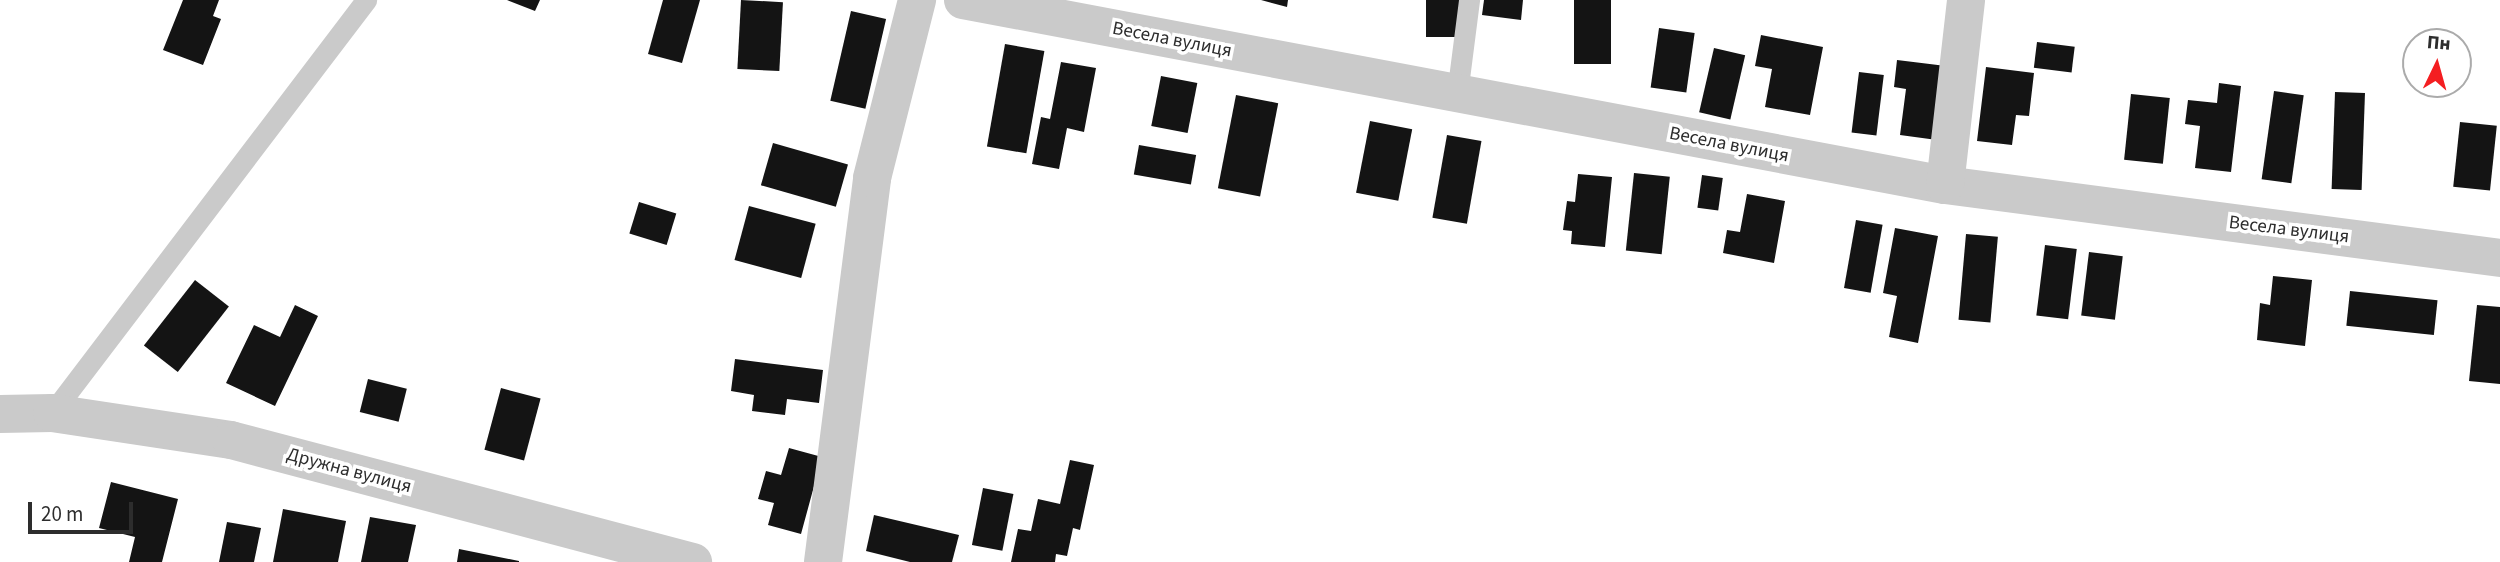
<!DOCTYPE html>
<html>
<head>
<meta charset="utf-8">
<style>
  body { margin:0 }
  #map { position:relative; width:2500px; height:562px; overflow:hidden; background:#fff; font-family:"Source Sans 3",sans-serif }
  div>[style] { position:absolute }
  .building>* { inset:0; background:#141414; transform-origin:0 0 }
  .lane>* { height:21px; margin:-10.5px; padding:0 10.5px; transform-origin:10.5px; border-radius:10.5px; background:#cacaca }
  .street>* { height:38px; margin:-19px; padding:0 19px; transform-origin:19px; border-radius:19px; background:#cacaca }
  span { translate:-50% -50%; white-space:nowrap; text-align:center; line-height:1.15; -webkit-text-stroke:7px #fff; paint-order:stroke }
  .street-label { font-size:19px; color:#2d2d2d }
  .north { position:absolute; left:2402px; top:28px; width:70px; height:70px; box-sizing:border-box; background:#fff; border:2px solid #ababab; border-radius:50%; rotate:5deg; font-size:19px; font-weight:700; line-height:28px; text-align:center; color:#2d2d2d }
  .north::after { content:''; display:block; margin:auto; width:24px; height:32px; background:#f41e21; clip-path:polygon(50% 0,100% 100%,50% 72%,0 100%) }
  .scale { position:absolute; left:28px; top:502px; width:105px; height:32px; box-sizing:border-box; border:4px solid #2d2d2d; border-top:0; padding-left:9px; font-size:21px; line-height:24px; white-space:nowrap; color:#2d2d2d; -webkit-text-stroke:5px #fff; paint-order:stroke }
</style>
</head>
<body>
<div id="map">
  <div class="building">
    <i style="clip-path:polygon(183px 0,219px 0,213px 16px,221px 19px,203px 65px,163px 50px)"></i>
    <i style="clip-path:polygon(507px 0,540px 0,535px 11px)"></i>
    <i style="clip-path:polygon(663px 0,700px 0,682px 63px,648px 54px)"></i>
    <i style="left:741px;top:0;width:42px;height:69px;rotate:3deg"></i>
    <i style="clip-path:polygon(1261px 0,1288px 0,1287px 7px)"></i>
    <i style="left:1426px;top:0;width:33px;height:37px"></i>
    <i style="clip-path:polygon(1484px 0,1523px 0,1521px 20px,1482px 15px)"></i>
    <i style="left:1574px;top:0;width:37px;height:64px"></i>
    <i style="left:851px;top:11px;width:36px;height:92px;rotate:13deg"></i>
    <i style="left:1659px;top:28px;width:36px;height:60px;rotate:8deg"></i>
    <i style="clip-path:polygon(1761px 35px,1823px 47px,1810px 115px,1765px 107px,1772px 69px,1755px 66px)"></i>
    <i style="left:2037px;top:42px;width:38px;height:26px;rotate:7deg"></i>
    <i style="left:1005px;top:44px;width:40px;height:104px;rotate:10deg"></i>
    <i style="left:1714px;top:48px;width:32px;height:66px;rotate:13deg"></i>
    <i style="clip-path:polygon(1897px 60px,1946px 66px,1937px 140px,1900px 135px,1906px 89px,1894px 87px)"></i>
    <i style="clip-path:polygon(1061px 62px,1096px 68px,1084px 132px,1067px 128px,1059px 169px,1032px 164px,1041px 117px,1050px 119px)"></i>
    <i style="clip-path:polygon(1986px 67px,2034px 73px,2029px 116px,2016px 115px,2012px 145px,1977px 141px)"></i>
    <i style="left:1859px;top:72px;width:25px;height:61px;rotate:7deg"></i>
    <i style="left:1161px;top:76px;width:37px;height:51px;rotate:11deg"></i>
    <i style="clip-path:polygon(2219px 83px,2241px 86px,2231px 172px,2195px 168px,2200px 126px,2185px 124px,2188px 100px,2217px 103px)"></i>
    <i style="left:2274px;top:91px;width:30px;height:89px;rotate:8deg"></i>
    <i style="left:2335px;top:92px;width:30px;height:97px;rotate:2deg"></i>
    <i style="left:2131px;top:94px;width:39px;height:66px;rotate:6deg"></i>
    <i style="left:1236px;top:95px;width:43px;height:95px;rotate:11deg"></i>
    <i style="left:1370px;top:121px;width:43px;height:73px;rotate:11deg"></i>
    <i style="left:2460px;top:122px;width:37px;height:65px;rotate:6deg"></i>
    <i style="left:1447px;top:135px;width:35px;height:84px;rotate:10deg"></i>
    <i style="left:773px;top:143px;width:78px;height:44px;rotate:16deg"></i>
    <i style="left:1139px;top:145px;width:58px;height:30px;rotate:10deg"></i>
    <i style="left:1634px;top:173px;width:36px;height:78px;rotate:6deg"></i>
    <i style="clip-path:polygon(1578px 174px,1612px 177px,1605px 247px,1571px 244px,1572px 231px,1563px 230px,1567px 201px,1575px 202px)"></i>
    <i style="left:1702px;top:175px;width:21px;height:33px;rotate:8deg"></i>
    <i style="clip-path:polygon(1747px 194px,1785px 201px,1774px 263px,1723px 253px,1727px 230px,1740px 232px)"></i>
    <i style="left:639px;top:202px;width:39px;height:33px;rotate:17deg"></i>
    <i style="left:749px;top:206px;width:69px;height:56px;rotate:15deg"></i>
    <i style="left:1856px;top:220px;width:27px;height:69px;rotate:10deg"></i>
    <i style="clip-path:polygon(1895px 228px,1938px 236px,1918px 343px,1889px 337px,1897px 296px,1883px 293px)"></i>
    <i style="left:1966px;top:234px;width:32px;height:86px;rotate:5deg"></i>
    <i style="left:2045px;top:245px;width:32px;height:71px;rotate:7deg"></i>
    <i style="left:2089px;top:252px;width:34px;height:64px;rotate:7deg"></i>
    <i style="clip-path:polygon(2273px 276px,2312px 280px,2305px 346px,2257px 340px,2260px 303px,2270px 305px)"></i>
    <i style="left:195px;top:280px;width:43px;height:83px;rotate:38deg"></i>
    <i style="left:2350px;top:291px;width:88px;height:35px;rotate:6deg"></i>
    <i style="clip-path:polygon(295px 305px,318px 316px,275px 406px,226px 383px,254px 325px,280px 337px)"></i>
    <i style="clip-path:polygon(2477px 305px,2500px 307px,2500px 384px,2469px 381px)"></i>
    <i style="clip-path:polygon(735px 359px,823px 370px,819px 403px,787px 399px,785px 415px,752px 411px,754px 395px,731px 391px)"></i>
    <i style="left:368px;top:379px;width:40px;height:34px;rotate:14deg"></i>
    <i style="left:501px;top:388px;width:41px;height:64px;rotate:15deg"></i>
    <i style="clip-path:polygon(789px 448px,822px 457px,801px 534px,768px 525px,774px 503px,758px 499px,766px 471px,781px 475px)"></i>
    <i style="clip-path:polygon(1070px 460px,1094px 465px,1080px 530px,1073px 528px,1067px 556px,1056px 554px,1055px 562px,1011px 562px,1018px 529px,1031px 531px,1038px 499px,1060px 504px)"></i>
    <i style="clip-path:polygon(111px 482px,178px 499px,162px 562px,129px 562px,135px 537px,99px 528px)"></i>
    <i style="left:983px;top:488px;width:31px;height:58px;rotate:11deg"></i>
    <i style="clip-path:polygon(283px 509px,346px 521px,338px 562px,273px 562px)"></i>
    <i style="clip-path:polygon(874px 515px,959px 535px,952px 562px,910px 562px,866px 551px)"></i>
    <i style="clip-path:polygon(370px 517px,416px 525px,408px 562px,361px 562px)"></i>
    <i style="clip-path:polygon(227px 522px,261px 528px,254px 562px,219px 562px)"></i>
    <i style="clip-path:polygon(459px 549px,519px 561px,519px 562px,457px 562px)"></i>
  </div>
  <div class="lane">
    <i style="left:1457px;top:94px;width:95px;rotate:-82.7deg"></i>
    <i style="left:52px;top:413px;width:519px;rotate:-52.75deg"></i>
  </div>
  <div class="street">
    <i style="left:963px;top:0;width:999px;rotate:10.67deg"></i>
    <i style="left:1945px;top:185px;width:560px;rotate:7.49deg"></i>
    <i style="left:1945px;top:185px;width:186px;rotate:-83.5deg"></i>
    <i style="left:0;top:414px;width:52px;rotate:-1.1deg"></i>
    <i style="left:52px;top:413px;width:181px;rotate:8.6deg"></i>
    <i style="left:231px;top:440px;width:478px;rotate:14.8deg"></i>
    <i style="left:823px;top:562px;width:387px;rotate:-82.7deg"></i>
    <i style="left:872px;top:178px;width:184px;rotate:-75.8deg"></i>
  </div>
  <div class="street-label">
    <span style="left:1172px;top:40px;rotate:11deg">Весела вулиця</span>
    <span style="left:1729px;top:145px;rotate:11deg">Весела вулиця</span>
    <span style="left:2289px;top:230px;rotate:7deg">Весела вулиця</span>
    <span style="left:349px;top:471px;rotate:15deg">Дружна вулиця</span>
  </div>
  <div class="north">Пн</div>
  <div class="scale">20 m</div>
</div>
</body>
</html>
